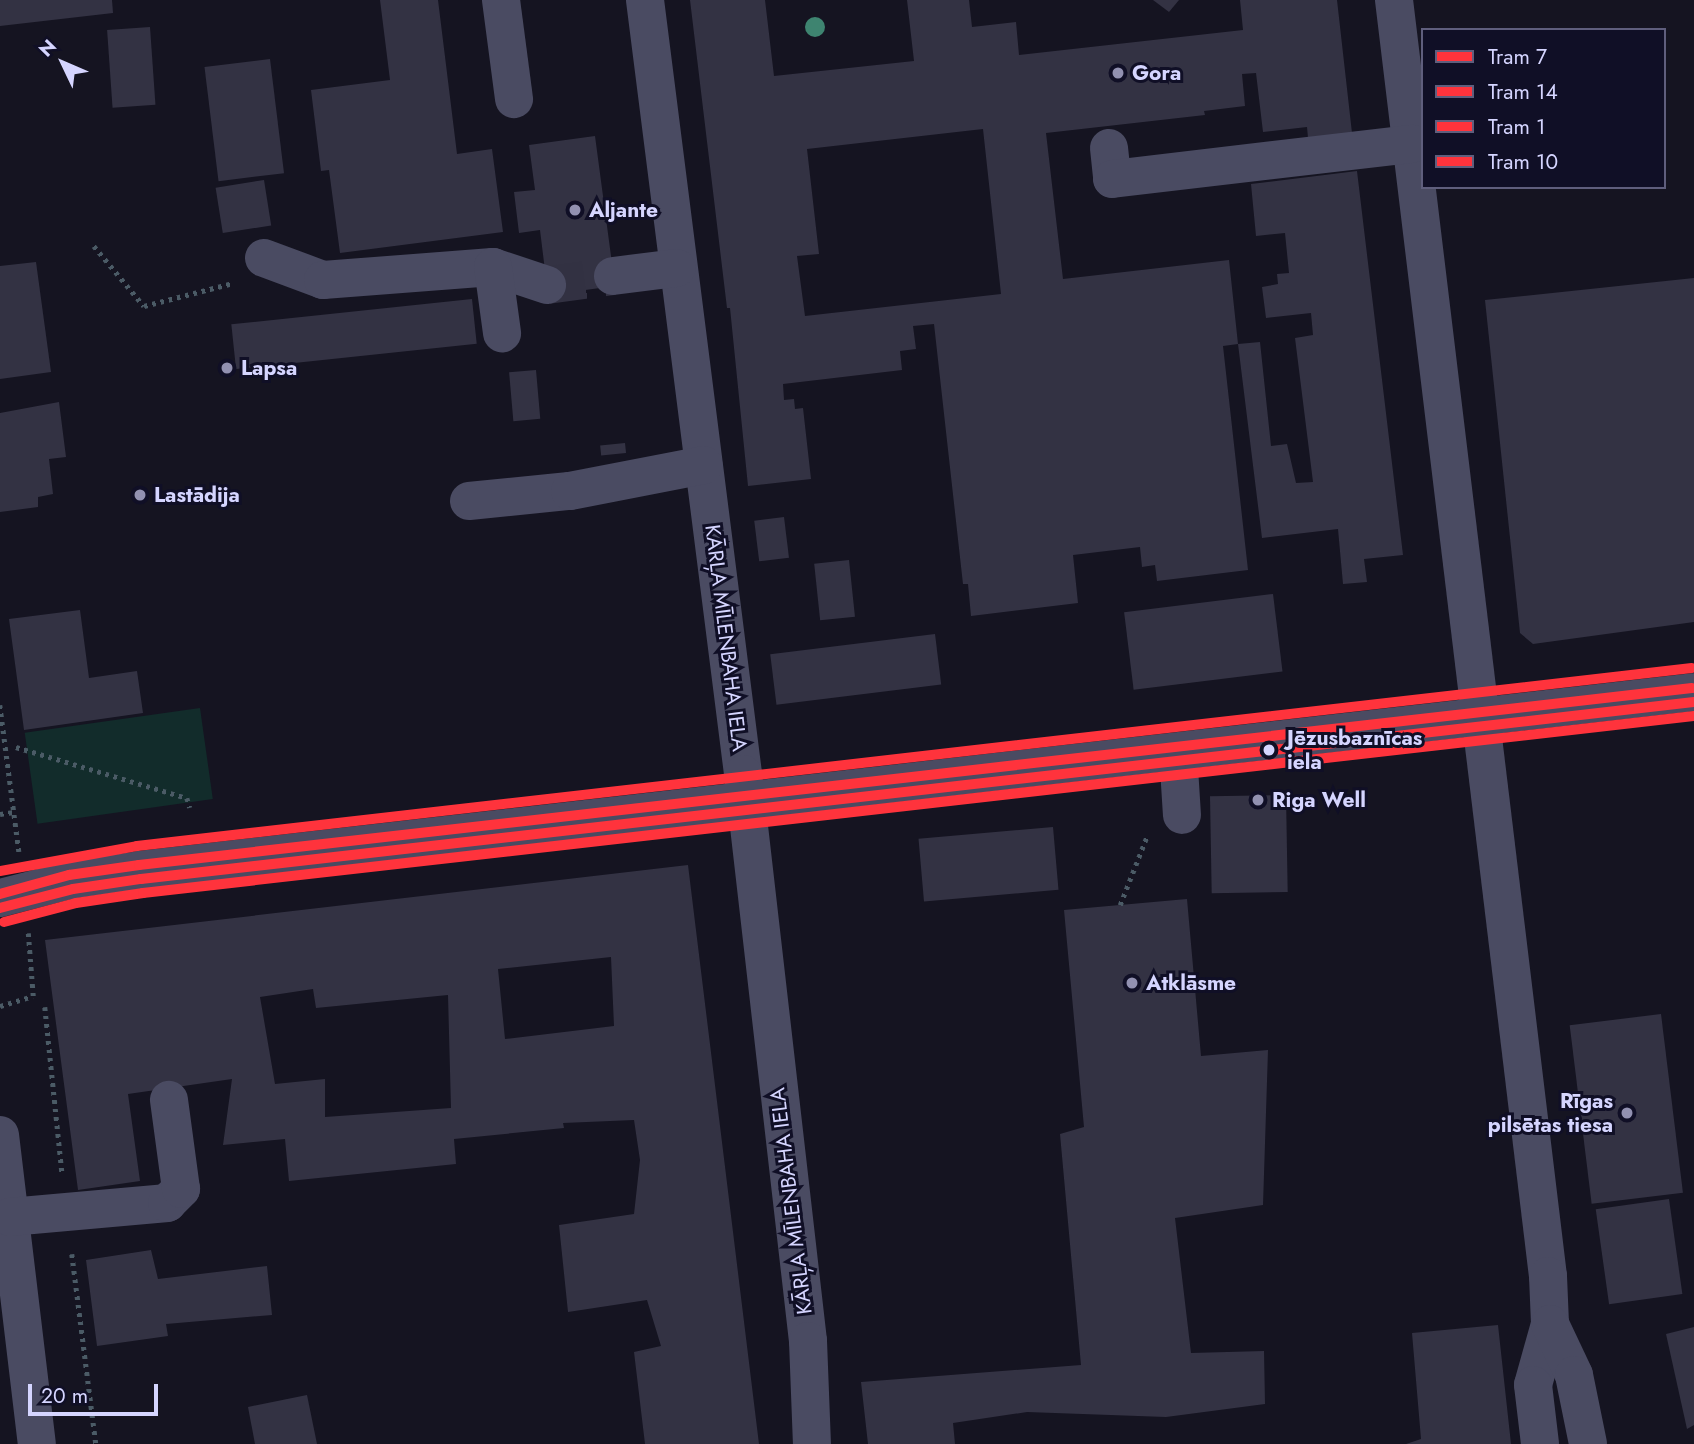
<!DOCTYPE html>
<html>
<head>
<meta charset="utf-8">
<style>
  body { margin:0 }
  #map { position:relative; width:1694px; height:1444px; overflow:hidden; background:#151421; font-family:Jost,sans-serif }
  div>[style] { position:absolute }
  .green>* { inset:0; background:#122c2b; transform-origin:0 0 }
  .building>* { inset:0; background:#333243; transform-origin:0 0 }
  .minor-tunnel>* { height:38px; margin-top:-19px; transform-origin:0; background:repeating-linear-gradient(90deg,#323142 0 38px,transparent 0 57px) }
  .path>* { height:4.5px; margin-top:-2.25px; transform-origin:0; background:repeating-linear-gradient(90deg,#4b5b66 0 3.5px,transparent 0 8.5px) }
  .minor>* { height:38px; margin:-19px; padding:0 19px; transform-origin:19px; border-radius:19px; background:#4a4b62 }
  .tram-1>* { height:10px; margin:-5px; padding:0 5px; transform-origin:5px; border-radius:5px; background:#ff333c }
  .tram-2>* { height:10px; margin:-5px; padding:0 5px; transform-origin:5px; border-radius:5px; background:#ff333c }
  .tram-3>* { height:10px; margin:-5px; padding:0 5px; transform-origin:5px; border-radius:5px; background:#ff333c }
  .tram-4>* { height:10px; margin:-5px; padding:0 5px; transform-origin:5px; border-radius:5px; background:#ff333c }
  .trees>* { width:20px; height:20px; margin:-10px; border-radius:50%; background:#3e8470 }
  .dots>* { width:19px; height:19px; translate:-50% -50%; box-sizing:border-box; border:4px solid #100f26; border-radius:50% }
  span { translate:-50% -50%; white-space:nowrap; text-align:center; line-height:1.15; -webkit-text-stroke:6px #100f26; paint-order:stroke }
  .poi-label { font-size:21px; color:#d5d5ff; font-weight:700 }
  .left { translate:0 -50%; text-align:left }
  .right { translate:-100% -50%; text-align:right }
  .street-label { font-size:21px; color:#d5d5ff }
  .stop-label { font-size:21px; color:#d5d5ff; font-weight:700 }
  .legend { position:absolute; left:1421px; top:28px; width:245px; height:161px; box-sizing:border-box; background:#100f26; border:2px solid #5f5e7d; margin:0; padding:9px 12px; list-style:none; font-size:21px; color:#d5d5ff }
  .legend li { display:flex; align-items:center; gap:14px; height:35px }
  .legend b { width:35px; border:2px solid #5f5e7d }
  .north { position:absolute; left:28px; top:28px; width:70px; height:70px; -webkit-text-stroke:5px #100f26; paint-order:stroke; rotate:314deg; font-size:19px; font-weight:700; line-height:28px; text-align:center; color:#d5d5ff }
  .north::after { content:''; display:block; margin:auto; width:24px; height:32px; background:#d5d5ff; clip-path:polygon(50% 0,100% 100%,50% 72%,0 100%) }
  .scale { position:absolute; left:28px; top:1384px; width:130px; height:32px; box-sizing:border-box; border:4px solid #d5d5ff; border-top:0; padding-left:9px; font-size:21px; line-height:24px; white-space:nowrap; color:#d5d5ff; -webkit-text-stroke:5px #100f26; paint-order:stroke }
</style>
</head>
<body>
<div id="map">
  <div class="green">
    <i style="left:200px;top:708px;width:92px;height:177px;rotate:82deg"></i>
  </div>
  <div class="building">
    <i style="clip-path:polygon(0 0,112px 0,113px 13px,0 26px)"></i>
    <i style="clip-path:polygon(380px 0,438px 0,457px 154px,492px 149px,503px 232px,340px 253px,329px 170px,321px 171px,311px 90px,390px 80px)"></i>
    <i style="clip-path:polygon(evenodd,690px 0,765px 0,774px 76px,914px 61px,907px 0,969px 0,972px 27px,1016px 22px,1019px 55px,1243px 30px,1240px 0,1337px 0,1352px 133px,1308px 138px,1307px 127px,1263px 132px,1256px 73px,1242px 74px,1245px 106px,1204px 111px,1205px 115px,1046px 133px,1063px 279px,1229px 260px,1238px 344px,1223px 346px,1248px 570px,1157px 581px,1155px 565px,1142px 567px,1140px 547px,1073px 555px,1078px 603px,971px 616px,968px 584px,963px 584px,934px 324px,913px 326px,916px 349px,900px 351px,902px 370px,783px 384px,784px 400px,794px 399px,795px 409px,803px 408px,811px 479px,748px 486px,730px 308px,727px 308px,690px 0,983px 129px,1001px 294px,805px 316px,797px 256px,819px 254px,807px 149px,983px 129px)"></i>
    <i style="clip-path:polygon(1153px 0,1179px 0,1169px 12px)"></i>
    <i style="left:150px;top:27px;width:78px;height:43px;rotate:86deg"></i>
    <i style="left:270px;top:59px;width:115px;height:66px;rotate:83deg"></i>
    <i style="clip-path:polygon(595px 136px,615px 286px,548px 295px,540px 230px,519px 233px,514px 192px,535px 190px,529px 145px)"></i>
    <i style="clip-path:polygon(1357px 171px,1403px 555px,1364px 559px,1367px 582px,1343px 584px,1338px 529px,1262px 538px,1238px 344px,1260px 342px,1271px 446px,1287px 444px,1296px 483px,1313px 482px,1295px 338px,1313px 335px,1311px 313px,1266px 318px,1262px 287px,1278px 284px,1277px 274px,1289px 273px,1285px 233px,1256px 236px,1251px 184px)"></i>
    <i style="left:264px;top:180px;width:46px;height:49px;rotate:81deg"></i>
    <i style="clip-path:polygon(36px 262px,51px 372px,0 379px,0 266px)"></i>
    <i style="clip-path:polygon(1694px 278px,1694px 622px,1533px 644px,1520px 633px,1485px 300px)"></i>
    <i style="left:472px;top:299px;width:45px;height:242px;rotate:84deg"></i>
    <i style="left:536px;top:370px;width:49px;height:27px;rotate:85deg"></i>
    <i style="clip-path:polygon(59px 402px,66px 457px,49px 459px,53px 494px,38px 497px,38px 507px,0 512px,0 413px)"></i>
    <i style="left:625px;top:443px;width:10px;height:25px;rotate:84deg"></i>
    <i style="left:784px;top:517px;width:41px;height:30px;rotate:83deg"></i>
    <i style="left:849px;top:560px;width:57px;height:35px;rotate:84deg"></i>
    <i style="left:1273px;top:594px;width:78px;height:150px;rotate:83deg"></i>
    <i style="clip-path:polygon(80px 610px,89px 678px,137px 671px,143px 713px,24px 730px,9px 619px)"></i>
    <i style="left:935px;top:634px;width:51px;height:166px;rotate:83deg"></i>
    <i style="left:1286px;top:795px;width:97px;height:76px;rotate:89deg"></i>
    <i style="left:1053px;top:827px;width:63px;height:135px;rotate:85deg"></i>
    <i style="clip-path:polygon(evenodd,688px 865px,759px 1444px,645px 1444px,634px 1352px,661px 1346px,647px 1300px,568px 1312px,559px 1225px,634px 1214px,640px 1160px,634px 1120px,563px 1123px,564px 1128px,454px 1139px,456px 1164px,289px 1181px,285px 1139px,223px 1145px,232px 1079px,128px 1094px,140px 1181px,78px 1190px,45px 940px,688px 865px,611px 957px,614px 1026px,505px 1039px,498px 969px,611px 957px,688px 865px,313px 989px,316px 1008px,448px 995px,451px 1108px,325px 1117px,325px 1079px,275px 1084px,260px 997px,313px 989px)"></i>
    <i style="clip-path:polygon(1187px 899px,1201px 1056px,1268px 1050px,1263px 1205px,1175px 1218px,1191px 1353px,1264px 1351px,1265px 1404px,1166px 1417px,1027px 1412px,953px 1423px,955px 1444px,868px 1444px,861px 1382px,1081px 1365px,1060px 1134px,1084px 1127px,1064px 910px)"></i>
    <i style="left:1661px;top:1014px;width:180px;height:92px;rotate:83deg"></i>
    <i style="left:1669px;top:1199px;width:96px;height:74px;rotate:82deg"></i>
    <i style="clip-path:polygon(151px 1250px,158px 1279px,267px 1266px,272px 1315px,166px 1324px,168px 1336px,97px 1346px,86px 1260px)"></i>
    <i style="clip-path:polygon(1498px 1325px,1511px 1444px,1406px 1444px,1421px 1439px,1412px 1333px)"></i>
    <i style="clip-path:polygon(1694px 1327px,1694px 1425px,1687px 1429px,1666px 1334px)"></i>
    <i style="clip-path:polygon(307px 1395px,317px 1444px,255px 1444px,248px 1407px)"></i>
  </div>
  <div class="minor-tunnel">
    <i style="left:547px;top:285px;width:67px;rotate:-7.8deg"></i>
  </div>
  <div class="path">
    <i style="left:94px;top:246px;width:78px;rotate:50.2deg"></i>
    <i style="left:144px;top:306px;width:92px;rotate:-14.5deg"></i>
    <i style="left:0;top:705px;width:148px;rotate:82.6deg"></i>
    <i style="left:16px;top:747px;width:178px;rotate:16.6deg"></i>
    <i style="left:187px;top:798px;width:10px;rotate:73deg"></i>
    <i style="left:0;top:814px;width:14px;rotate:-8deg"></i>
    <i style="left:1120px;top:905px;width:74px;rotate:-68.6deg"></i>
    <i style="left:0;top:1006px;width:34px;rotate:-17deg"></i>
    <i style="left:33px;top:996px;width:63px;rotate:-94.5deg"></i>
    <i style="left:45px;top:1007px;width:166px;rotate:84.1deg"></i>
    <i style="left:72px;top:1254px;width:192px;rotate:82.8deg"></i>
  </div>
  <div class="minor">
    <i style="left:501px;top:0;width:100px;rotate:82.5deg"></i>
    <i style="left:645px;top:0;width:780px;rotate:82.78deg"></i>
    <i style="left:743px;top:774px;width:571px;rotate:83.46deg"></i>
    <i style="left:808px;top:1341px;width:103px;rotate:87.8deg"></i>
    <i style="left:1394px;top:0;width:1285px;rotate:83.12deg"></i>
    <i style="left:1548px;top:1276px;width:48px;rotate:87.6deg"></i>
    <i style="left:1550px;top:1324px;width:63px;rotate:105.6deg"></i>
    <i style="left:1533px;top:1385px;width:59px;rotate:83.2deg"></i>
    <i style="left:1109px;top:148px;width:31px;rotate:84deg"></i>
    <i style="left:1112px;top:179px;width:302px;rotate:-6.7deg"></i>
    <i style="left:264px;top:258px;width:63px;rotate:20.4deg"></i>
    <i style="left:323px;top:280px;width:170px;rotate:-4.4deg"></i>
    <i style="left:493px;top:267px;width:57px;rotate:18.4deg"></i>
    <i style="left:493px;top:267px;width:67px;rotate:82.2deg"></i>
    <i style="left:613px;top:276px;width:64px;rotate:-7.2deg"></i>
    <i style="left:469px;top:501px;width:101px;rotate:-5.7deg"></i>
    <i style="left:570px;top:491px;width:136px;rotate:-11deg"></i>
    <i style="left:1178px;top:752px;width:63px;rotate:86.4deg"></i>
    <i style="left:0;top:898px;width:72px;rotate:-14.4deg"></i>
    <i style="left:70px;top:880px;width:71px;rotate:-8.1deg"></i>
    <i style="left:140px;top:870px;width:1564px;rotate:-6.53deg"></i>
    <i style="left:0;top:1135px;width:311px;rotate:83.2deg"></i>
    <i style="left:10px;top:1217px;width:158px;rotate:-5.1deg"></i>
    <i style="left:167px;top:1203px;width:20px;rotate:-45deg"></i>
    <i style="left:181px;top:1189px;width:90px;rotate:-97.7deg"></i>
    <i style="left:1550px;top:1324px;width:56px;rotate:64.8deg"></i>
    <i style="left:1574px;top:1375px;width:70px;rotate:78.5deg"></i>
  </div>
  <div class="tram-1">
    <i style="left:0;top:908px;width:75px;rotate:-14.6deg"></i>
    <i style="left:73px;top:889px;width:69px;rotate:-8.4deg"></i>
    <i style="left:141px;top:879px;width:1563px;rotate:-6.5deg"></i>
  </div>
  <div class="tram-2">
    <i style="left:4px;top:922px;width:74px;rotate:-14.8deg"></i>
    <i style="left:76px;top:903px;width:68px;rotate:-8.5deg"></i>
    <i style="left:143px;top:893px;width:1561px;rotate:-6.51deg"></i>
  </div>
  <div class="tram-3">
    <i style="left:0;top:894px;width:72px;rotate:-15.4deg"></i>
    <i style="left:69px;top:875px;width:71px;rotate:-8.1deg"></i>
    <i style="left:139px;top:865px;width:1563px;rotate:-6.5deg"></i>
  </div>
  <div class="tram-4">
    <i style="left:0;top:871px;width:139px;rotate:-10.3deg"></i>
    <i style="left:137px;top:846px;width:1565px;rotate:-6.53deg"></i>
  </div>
  <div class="trees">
    <i style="left:815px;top:27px"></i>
  </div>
  <div class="dots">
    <i style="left:1118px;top:73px;background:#9291b1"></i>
    <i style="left:575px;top:210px;background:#9291b1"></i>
    <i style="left:227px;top:368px;background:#9291b1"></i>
    <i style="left:140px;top:495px;background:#9291b1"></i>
    <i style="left:1269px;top:750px;background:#d5d5ff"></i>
    <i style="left:1258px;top:800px;background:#9291b1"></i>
    <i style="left:1132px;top:983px;background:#9291b1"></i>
    <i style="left:1627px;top:1113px;background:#9291b1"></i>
  </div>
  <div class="poi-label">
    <span class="left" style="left:1132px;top:73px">Gora</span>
    <span class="left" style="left:589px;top:210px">Aljante</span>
    <span class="left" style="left:241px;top:368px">Lapsa</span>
    <span class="left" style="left:154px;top:495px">Lastādija</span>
    <span class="left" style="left:1272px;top:800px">Riga Well</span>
    <span class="left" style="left:1146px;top:983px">Atklāsme</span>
    <span class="right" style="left:1613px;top:1113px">Rīgas<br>pilsētas tiesa</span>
  </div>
  <div class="street-label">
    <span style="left:726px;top:638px;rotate:83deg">KĀRĻA MĪLENBAHA IELA</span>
    <span style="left:791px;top:1201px;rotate:-97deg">KĀRĻA MĪLENBAHA IELA</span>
  </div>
  <div class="stop-label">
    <span class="left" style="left:1287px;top:750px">Jēzusbaznīcas<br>iela</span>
  </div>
  <ul class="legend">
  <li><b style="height:9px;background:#ff333c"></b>Tram 7</li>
  <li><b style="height:9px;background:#ff333c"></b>Tram 14</li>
  <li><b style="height:9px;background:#ff333c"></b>Tram 1</li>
  <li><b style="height:9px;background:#ff333c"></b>Tram 10</li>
  </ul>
  <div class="north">N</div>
  <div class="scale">20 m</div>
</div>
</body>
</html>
